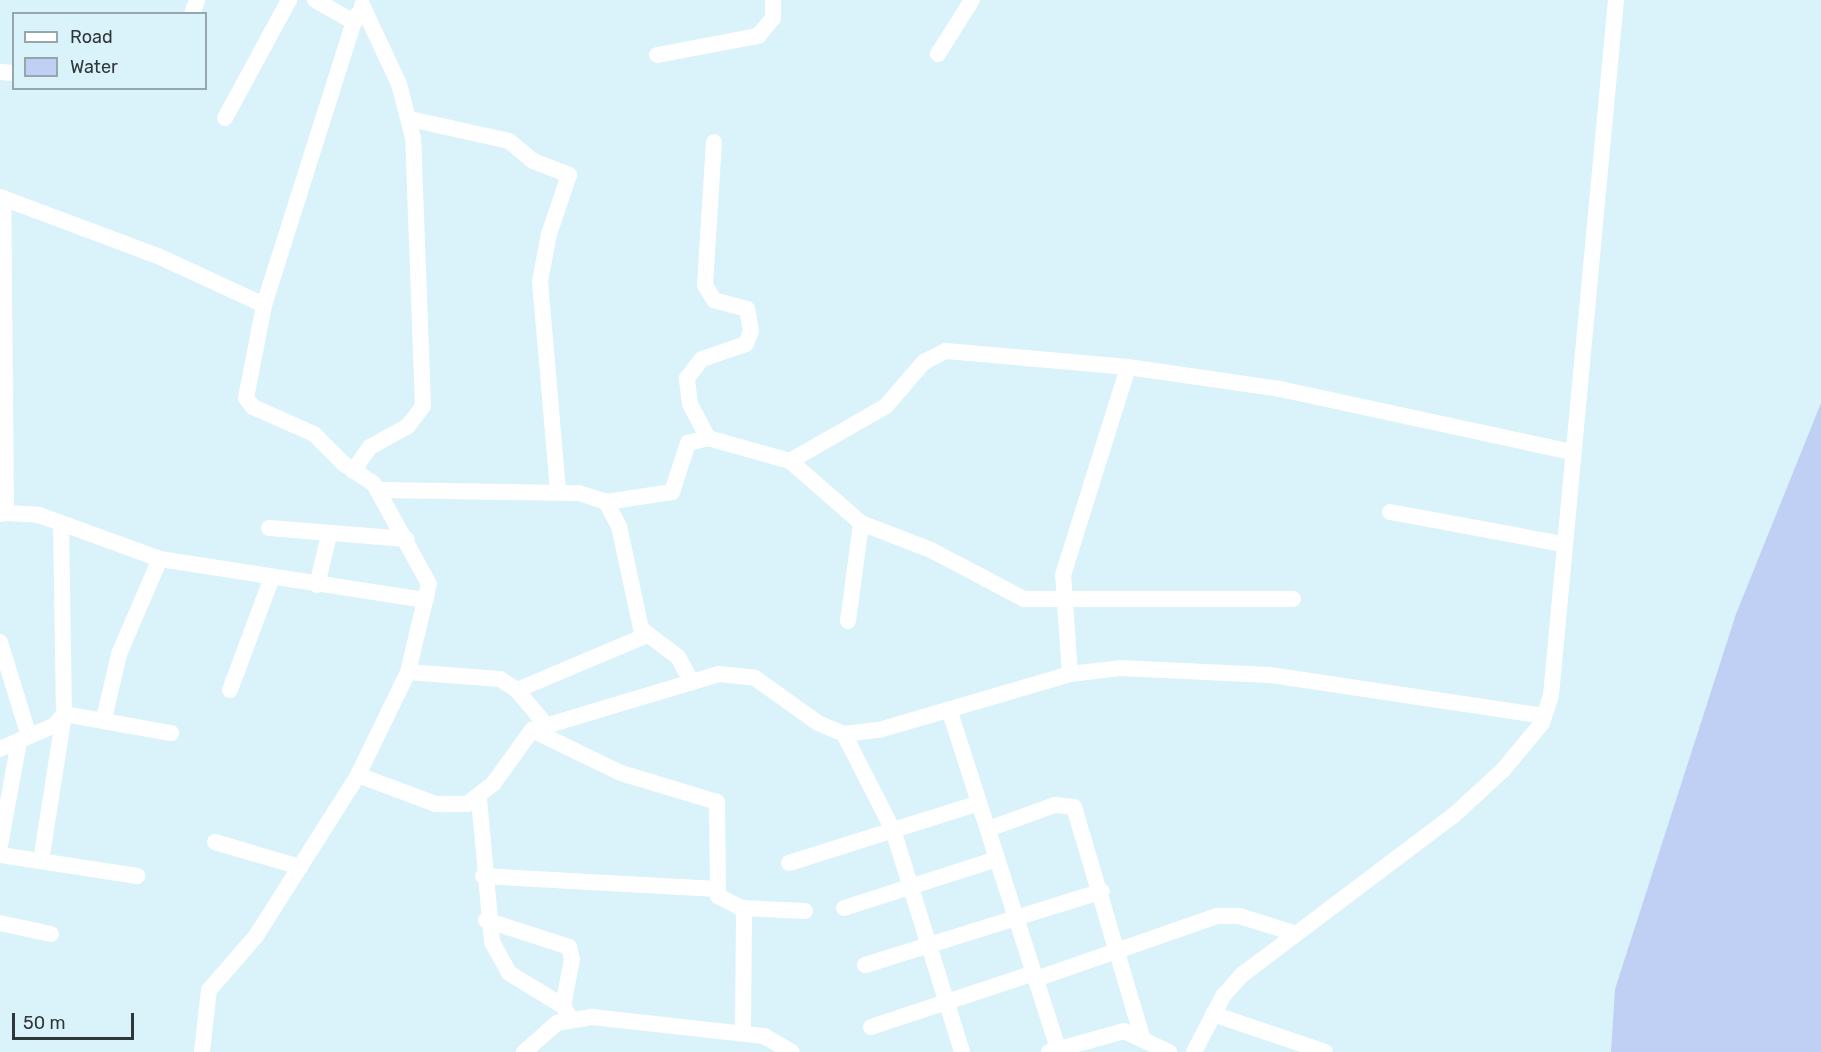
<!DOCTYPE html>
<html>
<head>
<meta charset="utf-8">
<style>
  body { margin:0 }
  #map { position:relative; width:1821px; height:1052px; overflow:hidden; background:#daf2f9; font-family:Rubik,sans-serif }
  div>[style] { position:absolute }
  .water>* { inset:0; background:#c0d0f5 }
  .minor>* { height:16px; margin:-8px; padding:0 8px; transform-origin:8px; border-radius:8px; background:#fff }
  span { translate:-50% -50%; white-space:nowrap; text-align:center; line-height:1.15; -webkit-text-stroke:4.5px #daf2f9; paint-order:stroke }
  .legend { position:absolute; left:12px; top:12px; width:195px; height:78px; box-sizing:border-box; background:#daf2f9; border:2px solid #95a7ad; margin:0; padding:8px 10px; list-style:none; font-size:18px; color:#2e373a }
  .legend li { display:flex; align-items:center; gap:12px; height:30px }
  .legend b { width:30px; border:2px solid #95a7ad }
  .scale { position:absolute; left:12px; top:1013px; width:122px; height:27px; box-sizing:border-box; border:3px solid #2e373a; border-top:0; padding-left:8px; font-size:18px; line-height:21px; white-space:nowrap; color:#2e373a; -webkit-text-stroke:4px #daf2f9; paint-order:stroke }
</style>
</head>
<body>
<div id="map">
  <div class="water">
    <i style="clip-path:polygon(1821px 403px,1821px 1052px,1611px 1052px,1615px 989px,1736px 614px)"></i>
  </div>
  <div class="minor">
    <i style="left:315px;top:0;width:45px;rotate:29.4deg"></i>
    <i style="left:354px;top:22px;width:9px;rotate:-63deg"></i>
    <i style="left:192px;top:14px;width:15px;rotate:-70deg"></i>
    <i style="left:938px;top:54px;width:64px;rotate:-57.8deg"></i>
    <i style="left:657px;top:55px;width:103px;rotate:-10.7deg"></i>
    <i style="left:758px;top:36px;width:23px;rotate:-50deg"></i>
    <i style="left:773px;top:18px;width:18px;rotate:-90deg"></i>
    <i style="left:0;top:72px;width:14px;rotate:4deg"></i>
    <i style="left:225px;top:118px;width:134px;rotate:-61.5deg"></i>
    <i style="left:410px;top:119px;width:101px;rotate:12.5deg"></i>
    <i style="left:509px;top:141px;width:31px;rotate:40deg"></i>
    <i style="left:533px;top:161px;width:39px;rotate:21deg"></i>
    <i style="left:569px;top:175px;width:62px;rotate:108.7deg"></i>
    <i style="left:549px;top:234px;width:48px;rotate:100.8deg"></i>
    <i style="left:540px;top:281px;width:212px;rotate:85.1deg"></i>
    <i style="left:0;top:197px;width:169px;rotate:20.5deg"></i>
    <i style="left:158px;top:256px;width:117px;rotate:24.8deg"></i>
    <i style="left:264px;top:305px;width:297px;rotate:-72.4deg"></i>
    <i style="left:708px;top:438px;width:38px;rotate:-118deg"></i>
    <i style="left:690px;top:404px;width:26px;rotate:-97deg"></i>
    <i style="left:687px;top:378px;width:24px;rotate:-52deg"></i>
    <i style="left:702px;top:359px;width:46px;rotate:-18.8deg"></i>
    <i style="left:746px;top:344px;width:14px;rotate:-69deg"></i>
    <i style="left:751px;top:331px;width:22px;rotate:-100deg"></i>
    <i style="left:747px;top:309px;width:34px;rotate:-165deg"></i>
    <i style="left:714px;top:300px;width:17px;rotate:-121deg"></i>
    <i style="left:705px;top:285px;width:143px;rotate:-86.4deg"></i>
    <i style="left:790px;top:461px;width:111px;rotate:-29.8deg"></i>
    <i style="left:886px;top:406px;width:58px;rotate:-49.2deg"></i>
    <i style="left:924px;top:362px;width:25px;rotate:-27deg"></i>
    <i style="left:946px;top:351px;width:183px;rotate:5deg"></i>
    <i style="left:1128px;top:367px;width:154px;rotate:8.2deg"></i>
    <i style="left:1280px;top:389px;width:299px;rotate:12.2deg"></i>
    <i style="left:353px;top:471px;width:29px;rotate:-55deg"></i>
    <i style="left:370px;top:447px;width:43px;rotate:-28.9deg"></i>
    <i style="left:408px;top:426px;width:25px;rotate:-53deg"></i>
    <i style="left:423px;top:406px;width:268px;rotate:-92.1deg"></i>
    <i style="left:413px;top:138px;width:56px;rotate:-104.5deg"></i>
    <i style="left:399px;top:84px;width:87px;rotate:-115.1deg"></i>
    <i style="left:380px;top:490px;width:199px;rotate:0.9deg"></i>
    <i style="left:579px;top:493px;width:28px;rotate:18deg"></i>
    <i style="left:606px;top:502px;width:27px;rotate:62deg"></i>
    <i style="left:619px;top:526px;width:105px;rotate:77.9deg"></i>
    <i style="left:641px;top:629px;width:46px;rotate:37.1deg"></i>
    <i style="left:678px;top:657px;width:29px;rotate:61deg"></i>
    <i style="left:606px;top:502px;width:67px;rotate:-8.6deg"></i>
    <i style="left:672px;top:492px;width:52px;rotate:-71.9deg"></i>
    <i style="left:688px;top:443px;width:21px;rotate:-14deg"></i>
    <i style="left:708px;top:438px;width:85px;rotate:15.7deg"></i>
    <i style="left:790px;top:461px;width:94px;rotate:41.1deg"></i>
    <i style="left:861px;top:523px;width:75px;rotate:21.1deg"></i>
    <i style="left:931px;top:550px;width:105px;rotate:27.8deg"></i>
    <i style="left:1024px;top:599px;width:269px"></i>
    <i style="left:1390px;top:512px;width:176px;rotate:10.5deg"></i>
    <i style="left:6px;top:513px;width:33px;rotate:3deg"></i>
    <i style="left:39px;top:515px;width:129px;rotate:20deg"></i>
    <i style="left:160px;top:559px;width:269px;rotate:8.8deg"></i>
    <i style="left:0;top:514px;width:6px;rotate:-9deg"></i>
    <i style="left:6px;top:513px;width:315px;rotate:-90.5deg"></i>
    <i style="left:269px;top:528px;width:138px;rotate:4.6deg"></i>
    <i style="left:317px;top:585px;width:51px;rotate:-76.5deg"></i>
    <i style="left:848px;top:621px;width:99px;rotate:-82.4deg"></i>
    <i style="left:0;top:642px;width:98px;rotate:72.9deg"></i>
    <i style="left:408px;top:672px;width:92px;rotate:4.4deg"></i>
    <i style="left:500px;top:679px;width:20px;rotate:33deg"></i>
    <i style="left:517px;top:690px;width:45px;rotate:50.4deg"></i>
    <i style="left:1070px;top:674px;width:99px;rotate:-94deg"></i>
    <i style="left:1063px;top:575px;width:218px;rotate:-72.6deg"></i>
    <i style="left:230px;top:690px;width:121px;rotate:-69.6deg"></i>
    <i style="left:517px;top:690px;width:141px;rotate:-22.9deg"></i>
    <i style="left:949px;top:709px;width:357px;rotate:72.2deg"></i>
    <i style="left:104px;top:719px;width:67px;rotate:-77deg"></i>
    <i style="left:119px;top:654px;width:103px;rotate:-66.7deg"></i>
    <i style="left:532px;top:730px;width:99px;rotate:25.8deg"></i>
    <i style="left:621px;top:773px;width:100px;rotate:16.8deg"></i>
    <i style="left:717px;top:802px;width:94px;rotate:89.4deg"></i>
    <i style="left:718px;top:896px;width:27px;rotate:27deg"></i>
    <i style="left:742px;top:908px;width:7px;rotate:74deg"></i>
    <i style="left:744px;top:915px;width:117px;rotate:90.5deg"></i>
    <i style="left:844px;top:734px;width:108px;rotate:63deg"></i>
    <i style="left:893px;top:830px;width:232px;rotate:72.7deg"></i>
    <i style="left:0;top:749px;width:60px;rotate:-23.6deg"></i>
    <i style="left:55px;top:725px;width:14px;rotate:-51deg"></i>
    <i style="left:64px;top:714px;width:187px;rotate:-90.9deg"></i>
    <i style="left:358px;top:775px;width:83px;rotate:20.4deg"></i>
    <i style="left:436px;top:804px;width:31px"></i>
    <i style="left:467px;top:804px;width:33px;rotate:-38deg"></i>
    <i style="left:493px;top:784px;width:67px;rotate:-54.2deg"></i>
    <i style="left:532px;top:730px;width:195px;rotate:-16.7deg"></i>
    <i style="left:719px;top:674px;width:36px;rotate:6deg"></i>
    <i style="left:755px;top:678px;width:77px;rotate:35.5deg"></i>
    <i style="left:818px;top:723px;width:28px;rotate:23deg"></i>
    <i style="left:844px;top:734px;width:35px;rotate:-7deg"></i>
    <i style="left:879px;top:730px;width:199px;rotate:-16.3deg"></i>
    <i style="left:1070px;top:674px;width:50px;rotate:-6.8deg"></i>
    <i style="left:1120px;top:668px;width:150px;rotate:2.7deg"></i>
    <i style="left:1270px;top:675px;width:277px;rotate:8.5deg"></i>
    <i style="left:479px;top:799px;width:144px;rotate:84.8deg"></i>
    <i style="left:492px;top:942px;width:35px;rotate:61deg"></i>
    <i style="left:509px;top:973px;width:63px;rotate:31.4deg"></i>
    <i style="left:563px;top:1006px;width:14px;rotate:60deg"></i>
    <i style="left:988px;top:829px;width:71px;rotate:-19.7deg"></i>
    <i style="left:1055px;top:805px;width:19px;rotate:6deg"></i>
    <i style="left:1074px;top:807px;width:239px;rotate:73.5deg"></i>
    <i style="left:215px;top:842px;width:89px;rotate:16.4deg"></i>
    <i style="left:0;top:845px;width:106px;rotate:-79.6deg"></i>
    <i style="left:0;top:855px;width:139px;rotate:8.7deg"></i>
    <i style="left:41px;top:861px;width:149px;rotate:-81.1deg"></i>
    <i style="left:64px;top:714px;width:109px;rotate:10.1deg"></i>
    <i style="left:789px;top:863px;width:199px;rotate:-17.5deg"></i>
    <i style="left:483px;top:876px;width:234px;rotate:3.2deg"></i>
    <i style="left:742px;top:908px;width:63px;rotate:2.7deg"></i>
    <i style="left:844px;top:908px;width:161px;rotate:-17.8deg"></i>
    <i style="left:486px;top:920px;width:87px;rotate:18deg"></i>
    <i style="left:569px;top:947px;width:12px;rotate:76deg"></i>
    <i style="left:572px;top:959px;width:48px;rotate:100.8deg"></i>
    <i style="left:0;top:923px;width:52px;rotate:12.2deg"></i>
    <i style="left:865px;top:965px;width:248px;rotate:-17.3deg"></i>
    <i style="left:1036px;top:979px;width:192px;rotate:-19.2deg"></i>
    <i style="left:1217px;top:916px;width:22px"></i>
    <i style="left:1239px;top:916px;width:58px;rotate:17.2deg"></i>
    <i style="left:1213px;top:1014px;width:118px;rotate:18.7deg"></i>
    <i style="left:871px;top:1027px;width:172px;rotate:-18.3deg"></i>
    <i style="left:202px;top:1052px;width:62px;rotate:-83.6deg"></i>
    <i style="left:209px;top:990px;width:72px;rotate:-49deg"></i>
    <i style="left:256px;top:936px;width:191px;rotate:-57.6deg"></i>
    <i style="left:358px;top:775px;width:114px;rotate:-64.1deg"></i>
    <i style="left:408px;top:672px;width:90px;rotate:-76.6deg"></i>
    <i style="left:429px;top:584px;width:114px;rotate:-118.8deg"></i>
    <i style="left:374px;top:484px;width:36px;rotate:-146deg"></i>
    <i style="left:344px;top:464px;width:42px;rotate:-135deg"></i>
    <i style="left:314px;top:434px;width:67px;rotate:-156.1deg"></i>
    <i style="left:253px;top:407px;width:11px;rotate:-128deg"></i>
    <i style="left:246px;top:398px;width:95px;rotate:-79deg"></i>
    <i style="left:524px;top:1052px;width:44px;rotate:-41.3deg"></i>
    <i style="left:557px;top:1023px;width:36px;rotate:-10deg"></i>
    <i style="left:592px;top:1017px;width:173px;rotate:6.3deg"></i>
    <i style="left:764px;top:1036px;width:32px;rotate:30deg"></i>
    <i style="left:1049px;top:1052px;width:78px;rotate:-15.6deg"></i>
    <i style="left:1124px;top:1031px;width:50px;rotate:25deg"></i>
    <i style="left:1194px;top:1052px;width:63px;rotate:-62.6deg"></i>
    <i style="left:1223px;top:996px;width:30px;rotate:-48deg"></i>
    <i style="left:1243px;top:974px;width:263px;rotate:-37deg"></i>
    <i style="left:1453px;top:816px;width:68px;rotate:-42.6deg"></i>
    <i style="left:1503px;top:770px;width:61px;rotate:-50.3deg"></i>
    <i style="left:1542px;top:723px;width:29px;rotate:-72deg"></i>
    <i style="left:1551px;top:695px;width:698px;rotate:-84.66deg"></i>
  </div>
  <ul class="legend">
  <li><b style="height:8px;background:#fff"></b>Road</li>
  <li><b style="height:16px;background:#c0d0f5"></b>Water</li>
  </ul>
  <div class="scale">50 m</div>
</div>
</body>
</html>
